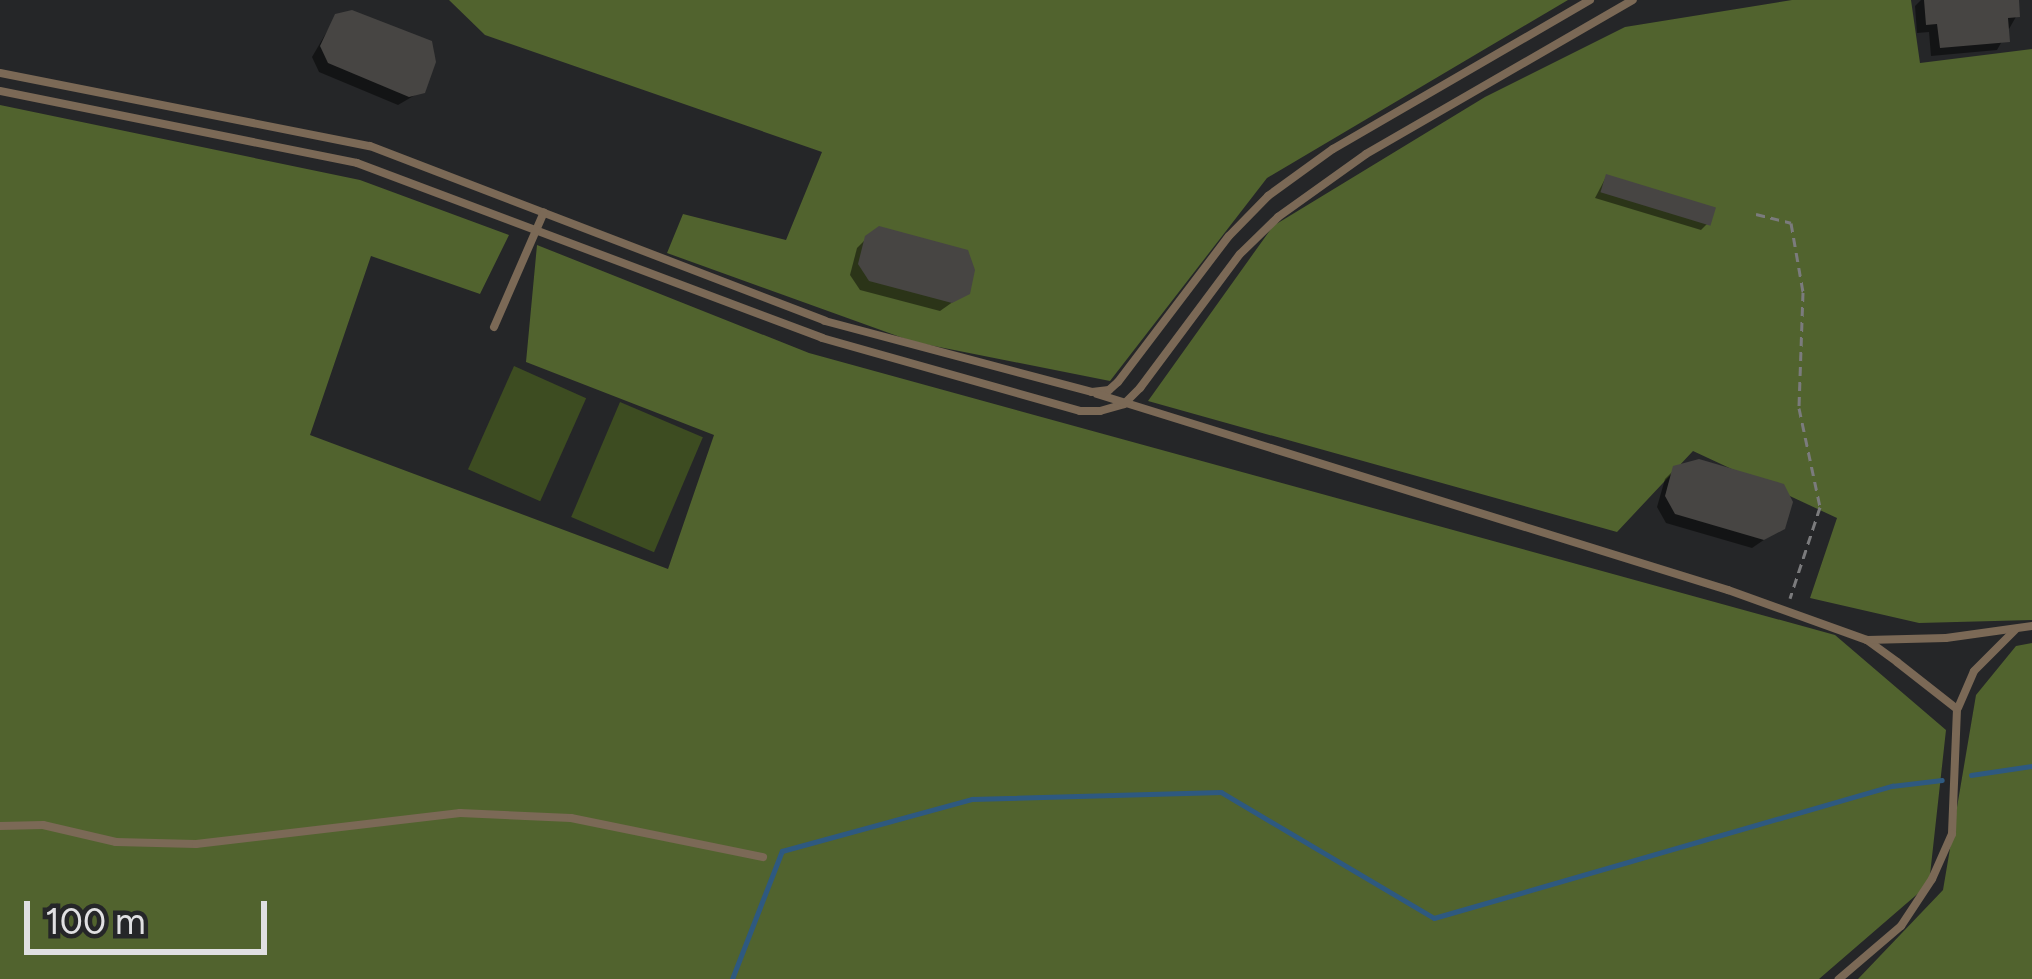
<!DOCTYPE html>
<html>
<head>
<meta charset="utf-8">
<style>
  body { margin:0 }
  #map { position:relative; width:2032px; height:979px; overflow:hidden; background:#252628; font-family:Figtree,sans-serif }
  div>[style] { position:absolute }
  .green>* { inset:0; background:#3d4c21; transform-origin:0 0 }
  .forest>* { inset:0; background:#51632e }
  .shadow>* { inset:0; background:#0007 }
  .stream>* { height:4.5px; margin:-2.25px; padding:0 2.25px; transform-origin:2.25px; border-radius:2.25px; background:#2e5980 }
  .building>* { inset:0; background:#474543; transform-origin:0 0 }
  .path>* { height:3px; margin-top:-1.5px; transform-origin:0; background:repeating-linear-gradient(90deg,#7b7b7d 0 9px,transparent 0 15px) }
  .service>* { height:8px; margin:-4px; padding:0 4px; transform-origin:4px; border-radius:4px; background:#7b6956 }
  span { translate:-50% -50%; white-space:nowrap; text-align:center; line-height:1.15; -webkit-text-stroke:9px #252628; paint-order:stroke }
  .scale { position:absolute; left:24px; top:901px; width:243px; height:54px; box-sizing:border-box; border:6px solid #e0e0e2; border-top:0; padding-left:15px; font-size:36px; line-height:42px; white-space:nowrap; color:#e0e0e2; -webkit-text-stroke:9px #252628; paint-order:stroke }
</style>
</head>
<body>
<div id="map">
  <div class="green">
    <i style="left:514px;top:366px;width:79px;height:113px;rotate:24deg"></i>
    <i style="left:620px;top:402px;width:90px;height:125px;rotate:23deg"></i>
  </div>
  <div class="forest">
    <i style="clip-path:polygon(449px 0,1568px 0,1267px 178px,1110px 381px,914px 342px,667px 253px,683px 214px,786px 240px,822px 152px,485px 35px)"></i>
    <i style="clip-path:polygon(1792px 0,1911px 0,1920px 63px,2032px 49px,2032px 620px,1919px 623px,1810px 598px,1837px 518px,1693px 451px,1617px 532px,1148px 401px,1273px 226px,1485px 97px,1625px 27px)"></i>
    <i style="clip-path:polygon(0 105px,360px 180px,509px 235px,480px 294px,371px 256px,310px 435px,668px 569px,714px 435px,526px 362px,537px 245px,809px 353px,1835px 635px,1946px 730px,1929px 884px,1819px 979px,0 979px)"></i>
    <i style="clip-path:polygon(2032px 643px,2032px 979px,1858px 979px,1943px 890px,1976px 695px,2016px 646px)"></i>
  </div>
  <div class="shadow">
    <i style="clip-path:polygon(1921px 0,2016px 0,2017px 15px,1997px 50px,1931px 56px,1929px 32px,1917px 33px,1915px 6px)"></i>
    <i style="clip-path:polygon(336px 16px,422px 91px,398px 105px,319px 72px,312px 57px)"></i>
    <i style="clip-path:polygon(1606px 177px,1708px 223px,1701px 230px,1595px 198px)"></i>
    <i style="clip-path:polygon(867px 238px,967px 292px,940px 311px,860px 290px,850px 275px,857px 248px)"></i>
    <i style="clip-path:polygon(1675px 469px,1783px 527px,1752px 548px,1666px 523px,1657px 507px,1665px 479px)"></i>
  </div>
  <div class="stream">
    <i style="left:1971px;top:775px;width:62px;rotate:-8.4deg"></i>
    <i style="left:732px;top:979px;width:137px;rotate:-68.7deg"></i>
    <i style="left:782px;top:851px;width:197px;rotate:-15.3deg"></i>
    <i style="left:972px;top:799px;width:249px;rotate:-1.6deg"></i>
    <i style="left:1221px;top:792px;width:247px;rotate:30.6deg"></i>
    <i style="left:1434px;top:918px;width:477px;rotate:-16.1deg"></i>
    <i style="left:1892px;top:786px;width:50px;rotate:-6.8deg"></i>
  </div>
  <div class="building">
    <i style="clip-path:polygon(1924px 0,2019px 0,2020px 17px,2008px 18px,2010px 42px,1940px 48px,1937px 24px,1926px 25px)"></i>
    <i style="clip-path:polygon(352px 10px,432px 41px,436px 62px,425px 93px,409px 97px,328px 63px,320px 46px,335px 14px)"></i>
    <i style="left:1606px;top:174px;width:115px;height:19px;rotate:17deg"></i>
    <i style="clip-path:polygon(879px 226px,968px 250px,975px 270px,970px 294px,952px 303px,869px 281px,858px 264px,865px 236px)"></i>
    <i style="clip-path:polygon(1699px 459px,1784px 484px,1793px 502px,1785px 529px,1764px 540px,1675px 514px,1665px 496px,1673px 466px)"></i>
  </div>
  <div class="path">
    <i style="left:1756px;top:214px;width:36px;rotate:14deg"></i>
    <i style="left:1791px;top:223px;width:70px;rotate:80.1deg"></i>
    <i style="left:1803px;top:292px;width:116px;rotate:92deg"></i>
    <i style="left:1799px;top:408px;width:101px;rotate:78deg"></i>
    <i style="left:1820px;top:507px;width:96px;rotate:108.2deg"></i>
  </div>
  <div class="service">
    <i style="left:0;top:73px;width:377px;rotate:11.2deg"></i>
    <i style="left:370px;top:146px;width:487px;rotate:21deg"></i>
    <i style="left:825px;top:321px;width:276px;rotate:14.9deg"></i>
    <i style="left:1092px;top:392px;width:17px;rotate:-7deg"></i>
    <i style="left:1109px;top:390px;width:12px;rotate:-42deg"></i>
    <i style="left:1118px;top:382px;width:183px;rotate:-52.8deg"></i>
    <i style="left:1229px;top:236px;width:56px;rotate:-45.7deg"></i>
    <i style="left:1268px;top:196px;width:80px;rotate:-35.9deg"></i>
    <i style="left:1333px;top:149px;width:297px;rotate:-30.1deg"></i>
    <i style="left:0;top:91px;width:364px;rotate:11.4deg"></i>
    <i style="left:357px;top:163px;width:497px;rotate:20.6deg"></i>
    <i style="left:822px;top:338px;width:268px;rotate:15.8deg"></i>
    <i style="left:1080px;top:411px;width:20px"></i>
    <i style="left:1100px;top:411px;width:25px;rotate:-16deg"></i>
    <i style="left:1124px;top:404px;width:23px;rotate:-45deg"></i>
    <i style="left:1140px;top:388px;width:167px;rotate:-53.3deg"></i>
    <i style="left:1240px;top:254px;width:53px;rotate:-44.2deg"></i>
    <i style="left:1278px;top:217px;width:108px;rotate:-35.6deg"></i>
    <i style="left:1366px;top:154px;width:308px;rotate:-30deg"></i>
    <i style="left:494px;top:327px;width:125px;rotate:-66.5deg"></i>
    <i style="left:1097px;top:394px;width:661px;rotate:17.26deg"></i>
    <i style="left:1728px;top:590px;width:148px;rotate:19.8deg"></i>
    <i style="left:1867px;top:640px;width:37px;rotate:36deg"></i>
    <i style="left:1897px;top:662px;width:76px;rotate:38.1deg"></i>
    <i style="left:1957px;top:709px;width:125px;rotate:92.3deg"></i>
    <i style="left:1952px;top:834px;width:49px;rotate:114deg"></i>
    <i style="left:1932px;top:879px;width:56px;rotate:123.4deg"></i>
    <i style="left:1901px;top:926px;width:82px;rotate:139.5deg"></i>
    <i style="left:1867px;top:640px;width:79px;rotate:-1.5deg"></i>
    <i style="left:1946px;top:638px;width:87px;rotate:-7.9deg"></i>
    <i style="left:1958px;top:708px;width:40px;rotate:-66.6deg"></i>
    <i style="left:1974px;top:671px;width:58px;rotate:-45deg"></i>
    <i style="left:0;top:826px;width:43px;rotate:-1.3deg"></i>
    <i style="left:43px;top:825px;width:75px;rotate:13.1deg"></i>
    <i style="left:116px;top:842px;width:80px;rotate:1.4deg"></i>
    <i style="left:196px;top:844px;width:266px;rotate:-6.7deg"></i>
    <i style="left:460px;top:813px;width:111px;rotate:2.6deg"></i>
    <i style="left:571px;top:818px;width:196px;rotate:11.5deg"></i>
  </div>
  <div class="scale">100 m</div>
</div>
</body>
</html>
